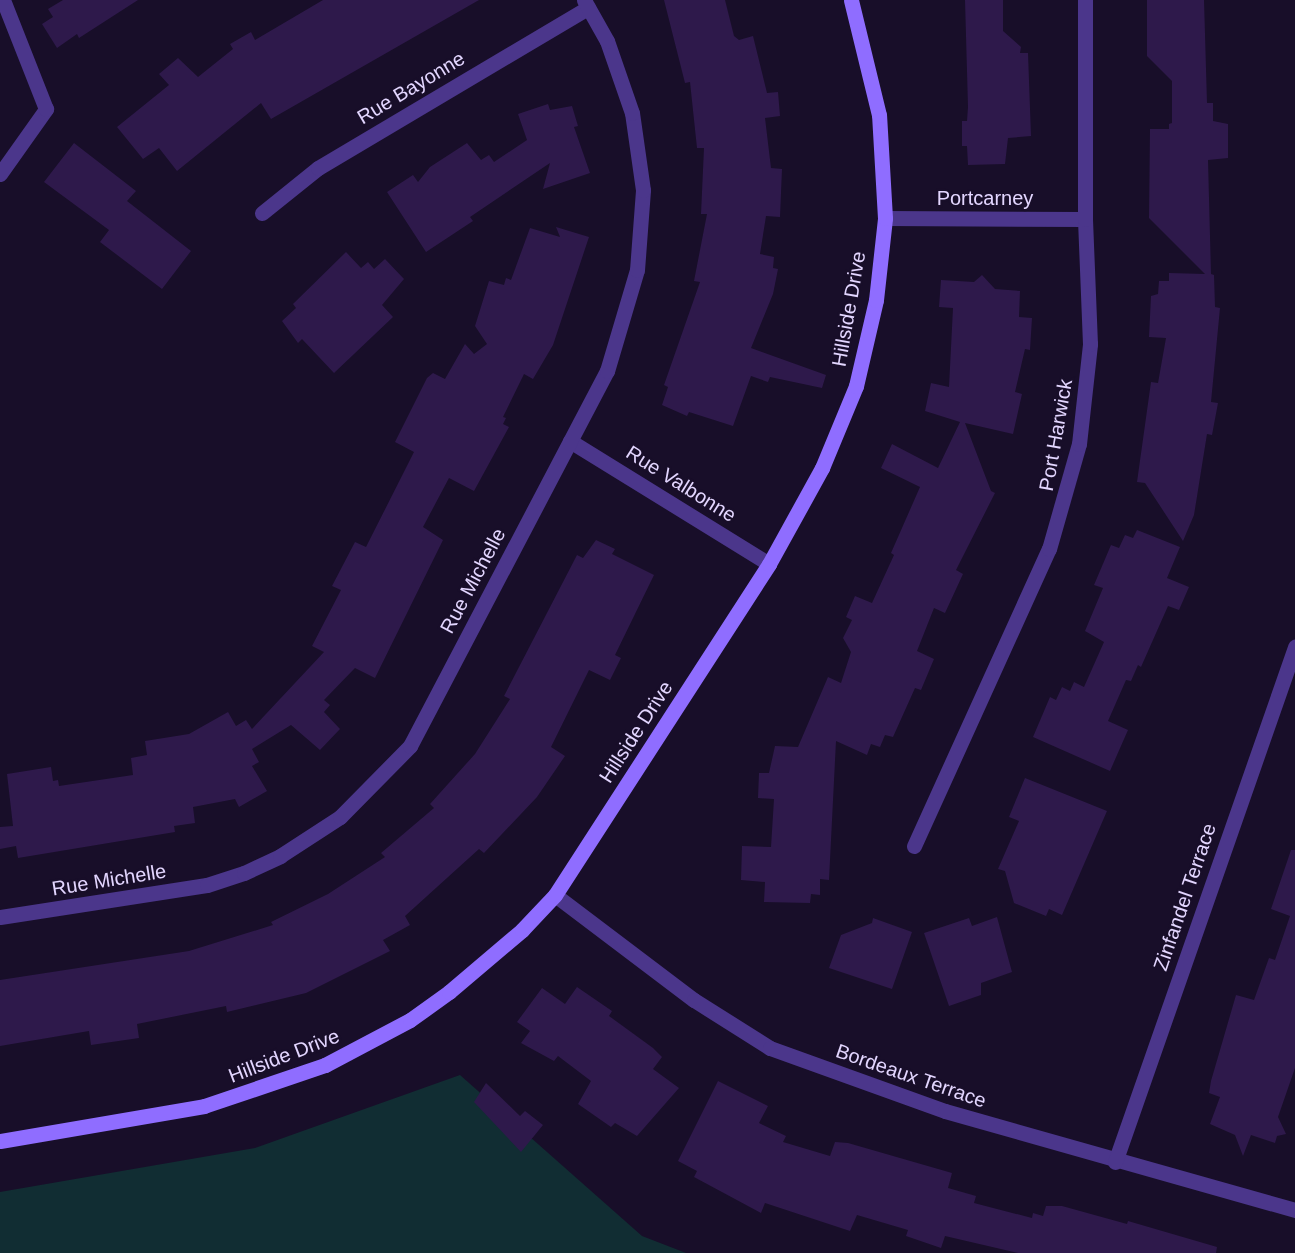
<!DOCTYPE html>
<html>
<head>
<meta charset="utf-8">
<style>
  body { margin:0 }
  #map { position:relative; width:1295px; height:1253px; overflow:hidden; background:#180e29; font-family:Arial,sans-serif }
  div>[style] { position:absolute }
  .green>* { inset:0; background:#112d33 }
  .building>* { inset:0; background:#2e194b }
  .lane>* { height:15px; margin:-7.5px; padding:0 7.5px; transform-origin:7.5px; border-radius:7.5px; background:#4b368b }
  .street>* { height:15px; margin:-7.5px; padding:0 7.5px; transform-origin:7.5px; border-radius:7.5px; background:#4b368b }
  .secondary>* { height:15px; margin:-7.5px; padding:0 7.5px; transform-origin:7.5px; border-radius:7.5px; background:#8f6dff }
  span { translate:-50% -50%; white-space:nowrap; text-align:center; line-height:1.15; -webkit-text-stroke:4.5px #180e29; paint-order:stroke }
  .street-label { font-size:20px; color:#e3d6ff }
</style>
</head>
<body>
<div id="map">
  <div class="green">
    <i style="clip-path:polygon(460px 1075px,642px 1236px,686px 1253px,0 1253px,0 1192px,255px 1148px)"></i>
  </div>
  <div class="building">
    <i style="clip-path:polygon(63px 0,138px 0,79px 38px,77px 34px,57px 48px,42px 24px,53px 17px,48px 9px)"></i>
    <i style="clip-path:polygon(323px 0,479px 0,271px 119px,261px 103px,177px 171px,159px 148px,143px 159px,117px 127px,169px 85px,159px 74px,178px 58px,198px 77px,233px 49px,230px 44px,251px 32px,255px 40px)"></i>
    <i style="clip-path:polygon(664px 0,725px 0,734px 36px,739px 40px,753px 36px,767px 93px,778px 92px,780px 116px,765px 118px,771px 168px,782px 169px,780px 217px,766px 216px,760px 254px,774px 257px,773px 268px,778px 269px,773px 294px,751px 348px,826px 375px,822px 388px,770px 377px,768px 382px,751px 376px,733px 426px,689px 412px,687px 416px,662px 405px,668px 387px,664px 385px,700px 282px,694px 281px,707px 214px,701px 214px,704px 148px,697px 148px,690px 82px,685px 83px)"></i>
    <i style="clip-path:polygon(965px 0,1003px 0,1003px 31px,1021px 47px,1020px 53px,1028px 53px,1031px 136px,1008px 138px,1005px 164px,968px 165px,967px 146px,962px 146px,962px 121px,967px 121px,968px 107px)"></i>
    <i style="clip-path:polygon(1147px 0,1204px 0,1207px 103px,1213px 103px,1213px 121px,1228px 124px,1228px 158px,1208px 160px,1211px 274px,1214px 275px,1215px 307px,1220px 308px,1211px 402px,1218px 403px,1212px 435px,1207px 434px,1194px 515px,1183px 541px,1145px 483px,1137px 482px,1151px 382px,1158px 383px,1166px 338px,1149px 337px,1151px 296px,1158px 294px,1159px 281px,1169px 281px,1169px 273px,1205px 274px,1149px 218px,1150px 129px,1169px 129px,1169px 124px,1172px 123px,1172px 81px,1147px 56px)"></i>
    <i style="clip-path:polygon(548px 104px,550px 110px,572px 106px,578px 126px,574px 127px,590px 173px,543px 189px,550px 163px,470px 217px,473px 221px,426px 252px,387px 192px,413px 175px,418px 182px,430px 167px,467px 143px,481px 160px,489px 155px,494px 162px,527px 140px,518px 114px)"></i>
    <i style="clip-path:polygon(74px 143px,136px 191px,127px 201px,191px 251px,162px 289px,100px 242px,109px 230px,44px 182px)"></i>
    <i style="clip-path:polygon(556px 227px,589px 237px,553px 345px,533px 379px,524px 374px,503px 417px,506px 418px,503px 424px,509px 427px,474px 491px,449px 478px,423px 527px,443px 540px,375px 678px,355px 668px,324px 700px,330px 705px,324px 712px,340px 729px,320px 750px,291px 725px,252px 749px,259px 762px,252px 766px,267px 791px,239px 807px,235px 799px,193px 807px,195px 823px,174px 826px,175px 832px,18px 858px,16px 846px,0 849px,0 827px,13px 826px,7px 774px,51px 767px,53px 781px,58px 780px,59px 786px,133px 775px,131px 758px,147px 755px,145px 741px,189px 734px,228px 712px,236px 726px,246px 720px,252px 729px,324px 652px,312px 646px,341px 590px,332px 586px,355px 542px,366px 547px,414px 452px,395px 442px,427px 378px,433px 373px,445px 379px,465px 344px,474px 354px,487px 344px,475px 326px,489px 281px,504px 285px,506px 278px,511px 280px,530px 228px,560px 237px)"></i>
    <i style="clip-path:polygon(346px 252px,361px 268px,368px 262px,374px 269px,385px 259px,404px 279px,382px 305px,393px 317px,334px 373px,302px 339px,298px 343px,282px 321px,296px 308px,293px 304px)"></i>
    <i style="clip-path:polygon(982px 275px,995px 289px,1020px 291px,1019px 317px,1032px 318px,1030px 350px,1025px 349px,1015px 392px,1022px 394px,1013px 434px,965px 423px,991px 491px,995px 493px,956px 570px,963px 574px,945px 613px,934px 608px,917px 651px,934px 659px,921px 690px,915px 688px,893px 737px,885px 735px,880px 747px,871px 744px,867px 755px,836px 741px,829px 880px,820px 879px,820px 895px,811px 894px,810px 903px,764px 902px,765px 882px,741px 880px,742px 846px,771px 847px,774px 799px,758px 798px,759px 773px,769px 773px,775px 746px,798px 747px,828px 677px,841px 683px,851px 652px,843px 638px,852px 620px,846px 617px,855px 596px,872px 603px,894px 555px,891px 553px,920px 487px,881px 468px,892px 444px,938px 468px,960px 422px,925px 411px,931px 383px,949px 387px,953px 308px,939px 307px,941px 280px,974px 282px)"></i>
    <i style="clip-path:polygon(1137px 530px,1180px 547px,1167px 578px,1189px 587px,1179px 610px,1168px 606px,1141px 667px,1138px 665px,1131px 681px,1126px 680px,1108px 721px,1128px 730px,1110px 771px,1033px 737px,1050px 697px,1056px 700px,1062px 687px,1070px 691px,1074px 682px,1084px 687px,1104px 642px,1085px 631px,1103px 588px,1094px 585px,1111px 545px,1119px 548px,1125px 535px,1133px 538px)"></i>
    <i style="clip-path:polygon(596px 540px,615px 549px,612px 554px,654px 575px,615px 655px,621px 658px,610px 680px,589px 670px,551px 747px,565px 756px,537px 797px,484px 853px,479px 849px,405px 916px,410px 925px,383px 940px,390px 951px,306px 993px,227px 1012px,226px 1006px,137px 1024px,139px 1038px,91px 1045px,89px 1031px,0 1046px,0 980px,189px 951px,273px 925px,271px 922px,328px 894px,385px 857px,381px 853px,434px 808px,430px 804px,475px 754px,510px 699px,504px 696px,577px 555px,583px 558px)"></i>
    <i style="clip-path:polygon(1025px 778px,1107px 811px,1062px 915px,1049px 909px,1046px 916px,1014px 903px,1005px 871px,998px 869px,1019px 821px,1009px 817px)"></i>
    <i style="clip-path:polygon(1291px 850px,1295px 850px,1295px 1068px,1278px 1117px,1286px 1134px,1277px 1136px,1275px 1143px,1251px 1135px,1243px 1156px,1235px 1135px,1210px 1124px,1220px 1097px,1209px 1093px,1211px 1081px,1236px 995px,1254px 1000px,1269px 958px,1275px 960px,1290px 916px,1271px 909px)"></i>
    <i style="clip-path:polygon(997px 917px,1012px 972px,981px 983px,981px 995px,949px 1006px,924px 933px,969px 918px,972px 926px)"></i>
    <i style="clip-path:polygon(873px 918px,912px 932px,892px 989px,829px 968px,841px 935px,872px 923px)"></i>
    <i style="clip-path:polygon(577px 987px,612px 1011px,609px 1016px,653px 1048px,662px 1057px,653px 1069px,679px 1088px,637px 1136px,615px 1123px,611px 1127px,578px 1104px,591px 1081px,558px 1056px,554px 1061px,521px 1043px,530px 1031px,517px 1022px,542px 988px,565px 1004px)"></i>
    <i style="clip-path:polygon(718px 1081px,768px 1106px,759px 1123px,786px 1136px,783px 1142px,830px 1156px,835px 1142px,848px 1143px,952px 1173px,948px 1188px,976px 1196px,974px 1203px,1032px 1218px,1033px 1213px,1043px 1216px,1046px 1206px,1062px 1206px,1127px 1224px,1128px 1221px,1217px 1247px,1216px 1253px,1018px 1253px,945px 1236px,941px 1248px,906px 1236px,908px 1230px,857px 1215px,850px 1231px,765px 1203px,761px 1213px,694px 1177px,697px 1171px,678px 1161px)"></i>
    <i style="clip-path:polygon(486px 1083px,520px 1116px,525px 1111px,543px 1125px,521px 1152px,474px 1102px)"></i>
  </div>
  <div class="lane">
    <i style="left:0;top:174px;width:80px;rotate:-54.7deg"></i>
    <i style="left:46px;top:109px;width:117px;rotate:-111.5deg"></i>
  </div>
  <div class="street">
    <i style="left:262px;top:213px;width:72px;rotate:-38.8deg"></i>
    <i style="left:318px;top:168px;width:314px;rotate:-30.7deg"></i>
    <i style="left:885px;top:218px;width:200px;rotate:0.3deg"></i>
    <i style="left:570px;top:441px;width:234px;rotate:31.7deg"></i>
    <i style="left:914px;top:846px;width:326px;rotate:-65.6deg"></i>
    <i style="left:1049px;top:549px;width:109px;rotate:-74.1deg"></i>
    <i style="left:1079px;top:444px;width:101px;rotate:-83.7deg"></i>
    <i style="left:1090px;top:344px;width:125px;rotate:-92.3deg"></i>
    <i style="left:1085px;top:219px;width:219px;rotate:-90deg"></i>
    <i style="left:555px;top:895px;width:174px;rotate:37.1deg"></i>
    <i style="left:694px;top:1000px;width:90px;rotate:32.3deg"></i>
    <i style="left:770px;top:1048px;width:186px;rotate:19.8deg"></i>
    <i style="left:945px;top:1111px;width:364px;rotate:15.8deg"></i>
    <i style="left:0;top:917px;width:209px;rotate:-8.8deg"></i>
    <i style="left:207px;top:885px;width:39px;rotate:-18deg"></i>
    <i style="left:244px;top:873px;width:40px;rotate:-25deg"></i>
    <i style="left:280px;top:856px;width:72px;rotate:-33deg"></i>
    <i style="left:340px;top:817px;width:100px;rotate:-45.4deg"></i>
    <i style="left:410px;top:746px;width:424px;rotate:-62.3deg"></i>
    <i style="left:607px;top:371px;width:105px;rotate:-73.5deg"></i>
    <i style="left:637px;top:270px;width:80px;rotate:-85.7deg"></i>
    <i style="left:643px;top:190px;width:78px;rotate:-98.1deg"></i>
    <i style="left:632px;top:113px;width:76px;rotate:-109.1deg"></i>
    <i style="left:607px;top:41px;width:47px;rotate:-119.3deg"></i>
    <i style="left:1115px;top:1162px;width:546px;rotate:-70.73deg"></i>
  </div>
  <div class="secondary">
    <i style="left:0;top:1141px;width:207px;rotate:-9.7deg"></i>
    <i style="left:204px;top:1106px;width:128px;rotate:-18.7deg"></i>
    <i style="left:325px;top:1065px;width:96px;rotate:-27.9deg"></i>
    <i style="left:410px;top:1020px;width:48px;rotate:-35.7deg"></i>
    <i style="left:449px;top:992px;width:96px;rotate:-40.3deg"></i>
    <i style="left:522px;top:930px;width:48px;rotate:-46.7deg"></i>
    <i style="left:555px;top:895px;width:394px;rotate:-57.1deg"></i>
    <i style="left:769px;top:564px;width:110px;rotate:-61.1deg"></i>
    <i style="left:822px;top:468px;width:89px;rotate:-67.5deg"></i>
    <i style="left:856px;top:386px;width:88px;rotate:-76.9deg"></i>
    <i style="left:876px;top:300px;width:82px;rotate:-83.7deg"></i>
    <i style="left:885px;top:218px;width:103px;rotate:-93.3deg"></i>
    <i style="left:879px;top:115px;width:118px;rotate:-103.7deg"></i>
  </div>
  <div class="street-label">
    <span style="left:411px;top:88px;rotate:-31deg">Rue Bayonne</span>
    <span style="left:985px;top:198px">Portcarney</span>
    <span style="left:849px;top:309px;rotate:-80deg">Hillside Drive</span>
    <span style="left:1056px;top:435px;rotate:-80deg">Port Harwick</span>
    <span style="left:681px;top:484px;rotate:32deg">Rue Valbonne</span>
    <span style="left:473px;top:581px;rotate:-62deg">Rue Michelle</span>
    <span style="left:636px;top:732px;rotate:-57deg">Hillside Drive</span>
    <span style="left:109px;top:880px;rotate:-9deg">Rue Michelle</span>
    <span style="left:1185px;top:897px;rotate:-71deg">Zinfandel Terrace</span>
    <span style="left:284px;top:1056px;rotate:-21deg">Hillside Drive</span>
    <span style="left:911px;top:1076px;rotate:19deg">Bordeaux Terrace</span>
  </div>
</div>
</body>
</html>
